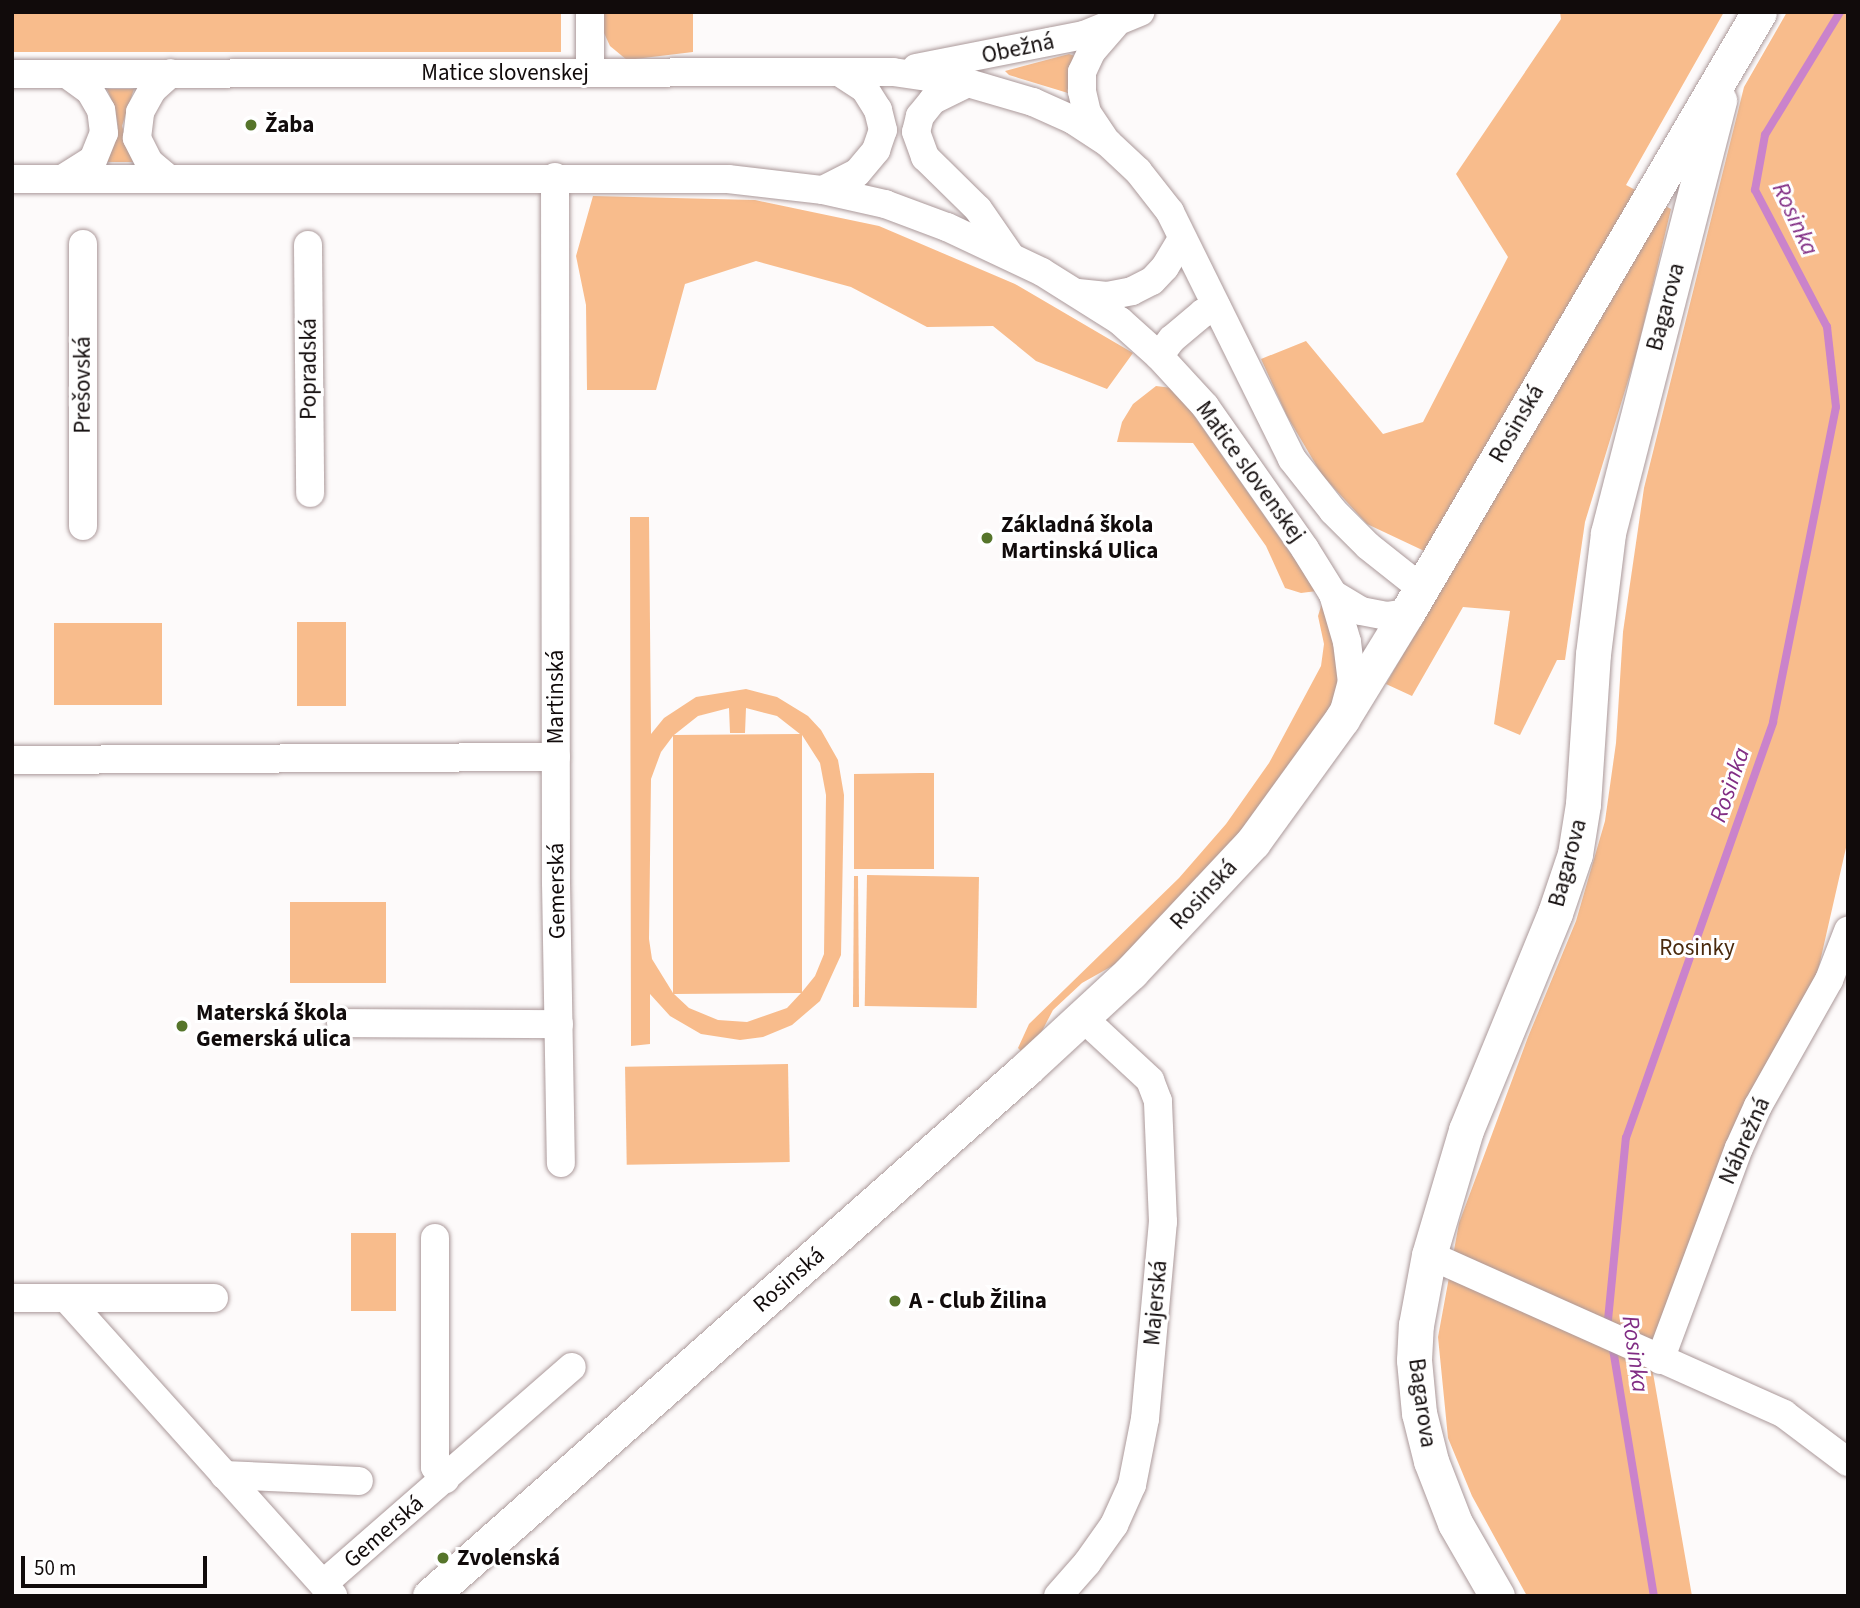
<!DOCTYPE html>
<html>
<head>
<meta charset="utf-8">
<style>
  body { margin:0 }
  #map { position:relative; width:1860px; height:1608px; overflow:hidden; background:#fdfafa; font-family:"Source Sans 3",sans-serif }
  div>[style] { position:absolute }
  .green>* { inset:0; background:#f8bc8c; transform-origin:0 0 }
  .stream>* { height:8px; margin:-4px; padding:0 4px; transform-origin:4px; border-radius:4px; background:#ca83cb }
  .roads { filter:drop-shadow(0 0 2px #ab999a) drop-shadow(0 0 2px #ab999a) }
  .minor>* { height:28px; margin:-14px; padding:0 14px; transform-origin:14px; border-radius:14px; background:#fff }
  .tertiary>* { height:35px; margin:-17.5px; padding:0 17.5px; transform-origin:17.5px; border-radius:17.5px; background:#fff }
  .dots>* { width:19px; height:19px; translate:-50% -50%; box-sizing:border-box; border:4px solid #fff; border-radius:50% }
  span { translate:-50% -50%; white-space:nowrap; text-align:center; line-height:1.15; -webkit-text-stroke:6px #fff; paint-order:stroke }
  .street-label { font-size:23px; color:#110b0b }
  .poi-label { font-size:23px; color:#110b0b; font-weight:700 }
  .left { translate:0 -50%; text-align:left }
  .park-label { font-size:23px; color:#4a2a0d }
  .water-label { font-size:24px; color:#812d84; font-style:italic }
  .frame { position:absolute; inset:0; border:14px solid #110b0b; pointer-events:none }
  .scale { position:absolute; left:21px; top:1556px; width:186px; height:32px; box-sizing:border-box; border:4px solid #110b0b; border-top:0; padding-left:9px; font-size:21px; line-height:24px; white-space:nowrap; color:#110b0b; -webkit-text-stroke:5px #fff; paint-order:stroke }
</style>
</head>
<body>
<div id="map">
  <div class="green">
    <i style="left:12px;top:12px;width:549px;height:40px"></i>
    <i style="clip-path:polygon(598px 12px,693px 12px,693px 52px,627px 60px,610px 46px,598px 20px)"></i>
    <i style="clip-path:polygon(1560px 12px,1724px 12px,1626px 185px,1671px 209px,1638px 348px,1585px 522px,1565px 660px,1557px 660px,1520px 735px,1494px 724px,1510px 611px,1463px 607px,1412px 696px,1386px 684px,1454px 565px,1367px 524px,1322px 475px,1287px 416px,1261px 359px,1306px 341px,1383px 434px,1423px 422px,1508px 257px,1456px 174px,1561px 19px)"></i>
    <i style="clip-path:polygon(1787px 12px,1848px 12px,1848px 839px,1812px 997px,1663px 1330px,1653px 1373px,1692px 1596px,1527px 1596px,1472px 1496px,1448px 1438px,1438px 1337px,1459px 1223px,1528px 1037px,1576px 921px,1605px 821px,1616px 743px,1623px 632px,1644px 488px,1744px 87px)"></i>
    <i style="clip-path:polygon(1069px 54px,1075px 56px,1068px 93px,1009px 75px,1005px 71px)"></i>
    <i style="clip-path:polygon(107px 89px,134px 89px,122px 126px,133px 162px,107px 162px,118px 127px,115px 108px)"></i>
    <i style="clip-path:polygon(593px 196px,755px 200px,879px 226px,1015px 284px,1133px 353px,1107px 389px,1036px 361px,993px 326px,927px 327px,851px 287px,756px 261px,685px 284px,656px 390px,587px 390px,586px 305px,576px 256px)"></i>
    <i style="clip-path:polygon(1156px 386px,1172px 388px,1188px 407px,1317px 591px,1301px 593px,1285px 588px,1266px 546px,1193px 443px,1117px 442px,1122px 422px,1133px 404px)"></i>
    <i style="clip-path:polygon(evenodd,630px 517px,649px 517px,651px 734px,664px 718px,696px 697px,746px 689px,777px 697px,808px 716px,821px 730px,838px 760px,844px 795px,841px 955px,820px 1001px,792px 1025px,763px 1037px,740px 1040px,701px 1034px,670px 1016px,650px 994px,650px 1044px,631px 1046px,630px 517px,729px 708px,730px 733px,745px 733px,746px 708px,777px 716px,800px 734px,674px 735px,698px 716px,729px 708px,630px 517px,802px 735px,820px 763px,826px 795px,824px 954px,815px 976px,802px 992px,802px 735px,630px 517px,673px 736px,673px 993px,652px 959px,649px 939px,651px 779px,661px 752px,673px 736px,630px 517px,801px 993px,787px 1008px,747px 1022px,718px 1020px,689px 1008px,674px 994px,801px 993px)"></i>
    <i style="clip-path:polygon(1322px 603px,1342px 673px,1329px 714px,1219px 859px,1114px 965px,1082px 983px,1053px 1010px,1041px 1033px,1022px 1052px,1018px 1048px,1029px 1024px,1179px 878px,1226px 824px,1269px 763px,1321px 666px,1324px 644px,1318px 616px)"></i>
    <i style="left:297px;top:622px;width:49px;height:84px"></i>
    <i style="left:54px;top:623px;width:108px;height:82px"></i>
    <i style="clip-path:polygon(920px 773px,934px 773px,934px 869px,854px 869px,854px 774px)"></i>
    <i style="left:867px;top:875px;width:112px;height:131px;rotate:1deg"></i>
    <i style="clip-path:polygon(854px 876px,858px 876px,859px 1007px,853px 1007px)"></i>
    <i style="left:290px;top:902px;width:96px;height:81px"></i>
    <i style="left:788px;top:1064px;width:98px;height:163px;rotate:89deg"></i>
    <i style="left:351px;top:1233px;width:45px;height:78px"></i>
  </div>
  <div class="stream">
    <i style="left:1609px;top:1330px;width:10px;rotate:-96deg"></i>
    <i style="left:1608px;top:1320px;width:183px;rotate:-84.4deg"></i>
    <i style="left:1626px;top:1138px;width:441px;rotate:-70.5deg"></i>
    <i style="left:1773px;top:722px;width:321px;rotate:-78.7deg"></i>
    <i style="left:1836px;top:407px;width:81px;rotate:-96.4deg"></i>
    <i style="left:1827px;top:327px;width:155px;rotate:-117.7deg"></i>
    <i style="left:1755px;top:190px;width:56px;rotate:-79.7deg"></i>
    <i style="left:1765px;top:135px;width:144px;rotate:-58.6deg"></i>
    <i style="left:1612px;top:1343px;width:256px;rotate:80.6deg"></i>
  </div>
  <div class="roads">
    <div class="minor">
      <i style="left:590px;top:12px;width:60px;rotate:90deg"></i>
      <i style="left:916px;top:68px;width:171px;rotate:-11.1deg"></i>
      <i style="left:1084px;top:35px;width:61px;rotate:-22.3deg"></i>
      <i style="left:12px;top:74px;width:881px;rotate:-0.13deg"></i>
      <i style="left:893px;top:72px;width:76px;rotate:8.3deg"></i>
      <i style="left:968px;top:83px;width:68px;rotate:16.3deg"></i>
      <i style="left:1033px;top:102px;width:44px;rotate:24.2deg"></i>
      <i style="left:1073px;top:120px;width:42px;rotate:33.3deg"></i>
      <i style="left:1108px;top:143px;width:41px;rotate:43deg"></i>
      <i style="left:1138px;top:171px;width:52px;rotate:52deg"></i>
      <i style="left:1170px;top:212px;width:275px;rotate:63.7deg"></i>
      <i style="left:1292px;top:459px;width:66px;rotate:51.7deg"></i>
      <i style="left:1333px;top:511px;width:49px;rotate:45deg"></i>
      <i style="left:1368px;top:546px;width:68px;rotate:38.4deg"></i>
      <i style="left:968px;top:83px;width:39px;rotate:154deg"></i>
      <i style="left:933px;top:100px;width:21px;rotate:129deg"></i>
      <i style="left:920px;top:116px;width:16px;rotate:104deg"></i>
      <i style="left:916px;top:132px;width:27px;rotate:70deg"></i>
      <i style="left:925px;top:157px;width:74px;rotate:44.5deg"></i>
      <i style="left:978px;top:209px;width:55px;rotate:55.4deg"></i>
      <i style="left:1104px;top:138px;width:30px;rotate:-124deg"></i>
      <i style="left:1087px;top:113px;width:23px;rotate:-103deg"></i>
      <i style="left:1082px;top:91px;width:19px;rotate:-90deg"></i>
      <i style="left:1082px;top:72px;width:23px;rotate:-65deg"></i>
      <i style="left:1092px;top:51px;width:35px;rotate:-49deg"></i>
      <i style="left:555px;top:177px;width:706px;rotate:89.92deg"></i>
      <i style="left:556px;top:883px;width:280px;rotate:89deg"></i>
      <i style="left:12px;top:179px;width:716px"></i>
      <i style="left:728px;top:179px;width:96px;rotate:6.6deg"></i>
      <i style="left:823px;top:190px;width:64px;rotate:12.7deg"></i>
      <i style="left:885px;top:204px;width:66px;rotate:20.4deg"></i>
      <i style="left:947px;top:227px;width:105px;rotate:25.3deg"></i>
      <i style="left:1042px;top:272px;width:92px;rotate:32.1deg"></i>
      <i style="left:1120px;top:321px;width:52px;rotate:41.9deg"></i>
      <i style="left:1159px;top:356px;width:68px;rotate:47.4deg"></i>
      <i style="left:1205px;top:406px;width:174px;rotate:55deg"></i>
      <i style="left:1305px;top:549px;width:53px;rotate:58.1deg"></i>
      <i style="left:1333px;top:594px;width:50px;rotate:73.7deg"></i>
      <i style="left:1347px;top:642px;width:39px;rotate:83deg"></i>
      <i style="left:1352px;top:681px;width:30px;rotate:105deg"></i>
      <i style="left:62px;top:179px;width:36px;rotate:-32deg"></i>
      <i style="left:93px;top:160px;width:29px;rotate:-68deg"></i>
      <i style="left:104px;top:133px;width:23px;rotate:-97deg"></i>
      <i style="left:101px;top:110px;width:22px;rotate:-120deg"></i>
      <i style="left:90px;top:91px;width:29px;rotate:-144deg"></i>
      <i style="left:169px;top:179px;width:26px;rotate:-140deg"></i>
      <i style="left:149px;top:162px;width:27px;rotate:-117deg"></i>
      <i style="left:137px;top:138px;width:26px;rotate:-83deg"></i>
      <i style="left:140px;top:112px;width:25px;rotate:-61deg"></i>
      <i style="left:152px;top:90px;width:25px;rotate:-42deg"></i>
      <i style="left:823px;top:190px;width:38px;rotate:-27deg"></i>
      <i style="left:857px;top:173px;width:30px;rotate:-50deg"></i>
      <i style="left:876px;top:150px;width:21px;rotate:-71deg"></i>
      <i style="left:883px;top:130px;width:21px;rotate:-104deg"></i>
      <i style="left:878px;top:110px;width:25px;rotate:-122deg"></i>
      <i style="left:865px;top:89px;width:31px;rotate:-147deg"></i>
      <i style="left:83px;top:244px;width:282px;rotate:90deg"></i>
      <i style="left:308px;top:245px;width:248px;rotate:89.5deg"></i>
      <i style="left:1078px;top:293px;width:29px;rotate:6deg"></i>
      <i style="left:1107px;top:296px;width:25px;rotate:-11deg"></i>
      <i style="left:1132px;top:291px;width:22px;rotate:-27deg"></i>
      <i style="left:1152px;top:281px;width:19px;rotate:-47deg"></i>
      <i style="left:1165px;top:267px;width:33px;rotate:-59deg"></i>
      <i style="left:1159px;top:356px;width:21px;rotate:-53deg"></i>
      <i style="left:1172px;top:339px;width:40px;rotate:-40deg"></i>
      <i style="left:1203px;top:313px;width:15px;rotate:-23deg"></i>
      <i style="left:1333px;top:594px;width:33px;rotate:31deg"></i>
      <i style="left:1361px;top:611px;width:25px;rotate:11deg"></i>
      <i style="left:1386px;top:616px;width:21px;rotate:-8deg"></i>
      <i style="left:12px;top:760px;width:544px;rotate:-0.32deg"></i>
      <i style="left:341px;top:1023px;width:218px;rotate:0.3deg"></i>
      <i style="left:435px;top:1238px;width:229px;rotate:90deg"></i>
      <i style="left:435px;top:1467px;width:16px;rotate:50deg"></i>
      <i style="left:1429px;top:1255px;width:389px;rotate:24.1deg"></i>
      <i style="left:1784px;top:1414px;width:80px;rotate:36.9deg"></i>
      <i style="left:12px;top:1298px;width:202px"></i>
      <i style="left:66px;top:1298px;width:400px;rotate:48.1deg"></i>
      <i style="left:1660px;top:1360px;width:226px;rotate:-69.6deg"></i>
      <i style="left:1739px;top:1148px;width:46px;rotate:-65.7deg"></i>
      <i style="left:1758px;top:1106px;width:145px;rotate:-60.6deg"></i>
      <i style="left:1829px;top:980px;width:53px;rotate:-68.8deg"></i>
      <i style="left:224px;top:1475px;width:135px;rotate:2.5deg"></i>
      <i style="left:323px;top:1584px;width:330px;rotate:-41.1deg"></i>
      <i style="left:1058px;top:1596px;width:44px;rotate:-48.7deg"></i>
      <i style="left:1087px;top:1563px;width:47px;rotate:-54.6deg"></i>
      <i style="left:1114px;top:1525px;width:44px;rotate:-65.8deg"></i>
      <i style="left:1132px;top:1485px;width:67px;rotate:-78.9deg"></i>
      <i style="left:1145px;top:1419px;width:198px;rotate:-84.8deg"></i>
      <i style="left:1163px;top:1222px;width:121px;rotate:-92.4deg"></i>
      <i style="left:1158px;top:1101px;width:22px;rotate:-111deg"></i>
      <i style="left:1150px;top:1080px;width:93px;rotate:-137.2deg"></i>
    </div>
    <div class="tertiary">
      <i style="left:430px;top:1596px;width:796px;rotate:-41.48deg"></i>
      <i style="left:1026px;top:1069px;width:143px;rotate:-42.7deg"></i>
      <i style="left:1131px;top:972px;width:178px;rotate:-46.8deg"></i>
      <i style="left:1253px;top:842px;width:152px;rotate:-54.1deg"></i>
      <i style="left:1342px;top:719px;width:124px;rotate:-58.5deg"></i>
      <i style="left:1407px;top:613px;width:696px;rotate:-59.64deg"></i>
      <i style="left:1497px;top:1596px;width:84px;rotate:-119.9deg"></i>
      <i style="left:1455px;top:1523px;width:66px;rotate:-111.2deg"></i>
      <i style="left:1431px;top:1461px;width:49px;rotate:-104deg"></i>
      <i style="left:1419px;top:1413px;width:53px;rotate:-95.4deg"></i>
      <i style="left:1414px;top:1360px;width:35px;rotate:-87deg"></i>
      <i style="left:1416px;top:1325px;width:71px;rotate:-79.5deg"></i>
      <i style="left:1429px;top:1255px;width:130px;rotate:-73.5deg"></i>
      <i style="left:1466px;top:1130px;width:235px;rotate:-67.7deg"></i>
      <i style="left:1555px;top:913px;width:62px;rotate:-71.3deg"></i>
      <i style="left:1575px;top:854px;width:51px;rotate:-80.9deg"></i>
      <i style="left:1583px;top:804px;width:150px;rotate:-86.2deg"></i>
      <i style="left:1593px;top:654px;width:122px;rotate:-82.9deg"></i>
      <i style="left:1608px;top:533px;width:447px;rotate:-75.6deg"></i>
    </div>
  </div>
  <div class="dots">
    <i style="left:251px;top:125px;background:#56752b"></i>
    <i style="left:987px;top:538px;background:#56752b"></i>
    <i style="left:182px;top:1026px;background:#56752b"></i>
    <i style="left:895px;top:1301px;background:#56752b"></i>
    <i style="left:443px;top:1558px;background:#56752b"></i>
  </div>
  <div class="street-label">
    <span style="left:1018px;top:49px;rotate:-12deg">Obežná</span>
    <span style="left:505px;top:73px">Matice slovenskej</span>
    <span style="left:1666px;top:307px;rotate:-75deg">Bagarova</span>
    <span style="left:309px;top:369px;rotate:-90deg">Popradská</span>
    <span style="left:83px;top:385px;rotate:-90deg">Prešovská</span>
    <span style="left:1517px;top:424px;rotate:-60deg">Rosinská</span>
    <span style="left:1250px;top:472px;rotate:54deg">Matice slovenskej</span>
    <span style="left:556px;top:697px;rotate:-90deg">Martinská</span>
    <span style="left:1568px;top:863px;rotate:-75deg">Bagarova</span>
    <span style="left:557px;top:891px;rotate:-91deg">Gemerská</span>
    <span style="left:1204px;top:895px;rotate:-47deg">Rosinská</span>
    <span style="left:1745px;top:1141px;rotate:-66deg">Nábrežná</span>
    <span style="left:789px;top:1280px;rotate:-41deg">Rosinská</span>
    <span style="left:1156px;top:1303px;rotate:-85deg">Majerská</span>
    <span style="left:1422px;top:1403px;rotate:82deg">Bagarova</span>
    <span style="left:384px;top:1532px;rotate:-41deg">Gemerská</span>
  </div>
  <div class="poi-label">
    <span class="left" style="left:265px;top:125px">Žaba</span>
    <span class="left" style="left:1001px;top:538px">Základná škola<br>Martinská Ulica</span>
    <span class="left" style="left:196px;top:1026px">Materská škola<br>Gemerská ulica</span>
    <span class="left" style="left:909px;top:1301px">A - Club Žilina</span>
    <span class="left" style="left:457px;top:1558px">Zvolenská</span>
  </div>
  <div class="park-label">
    <span style="left:1697px;top:948px">Rosinky</span>
  </div>
  <div class="water-label">
    <span style="left:1795px;top:219px;rotate:65deg">Rosinka</span>
    <span style="left:1730px;top:785px;rotate:-71deg">Rosinka</span>
    <span style="left:1635px;top:1354px;rotate:82deg">Rosinka</span>
  </div>
  <div class="frame"></div>
  <div class="scale">50 m</div>
</div>
</body>
</html>
